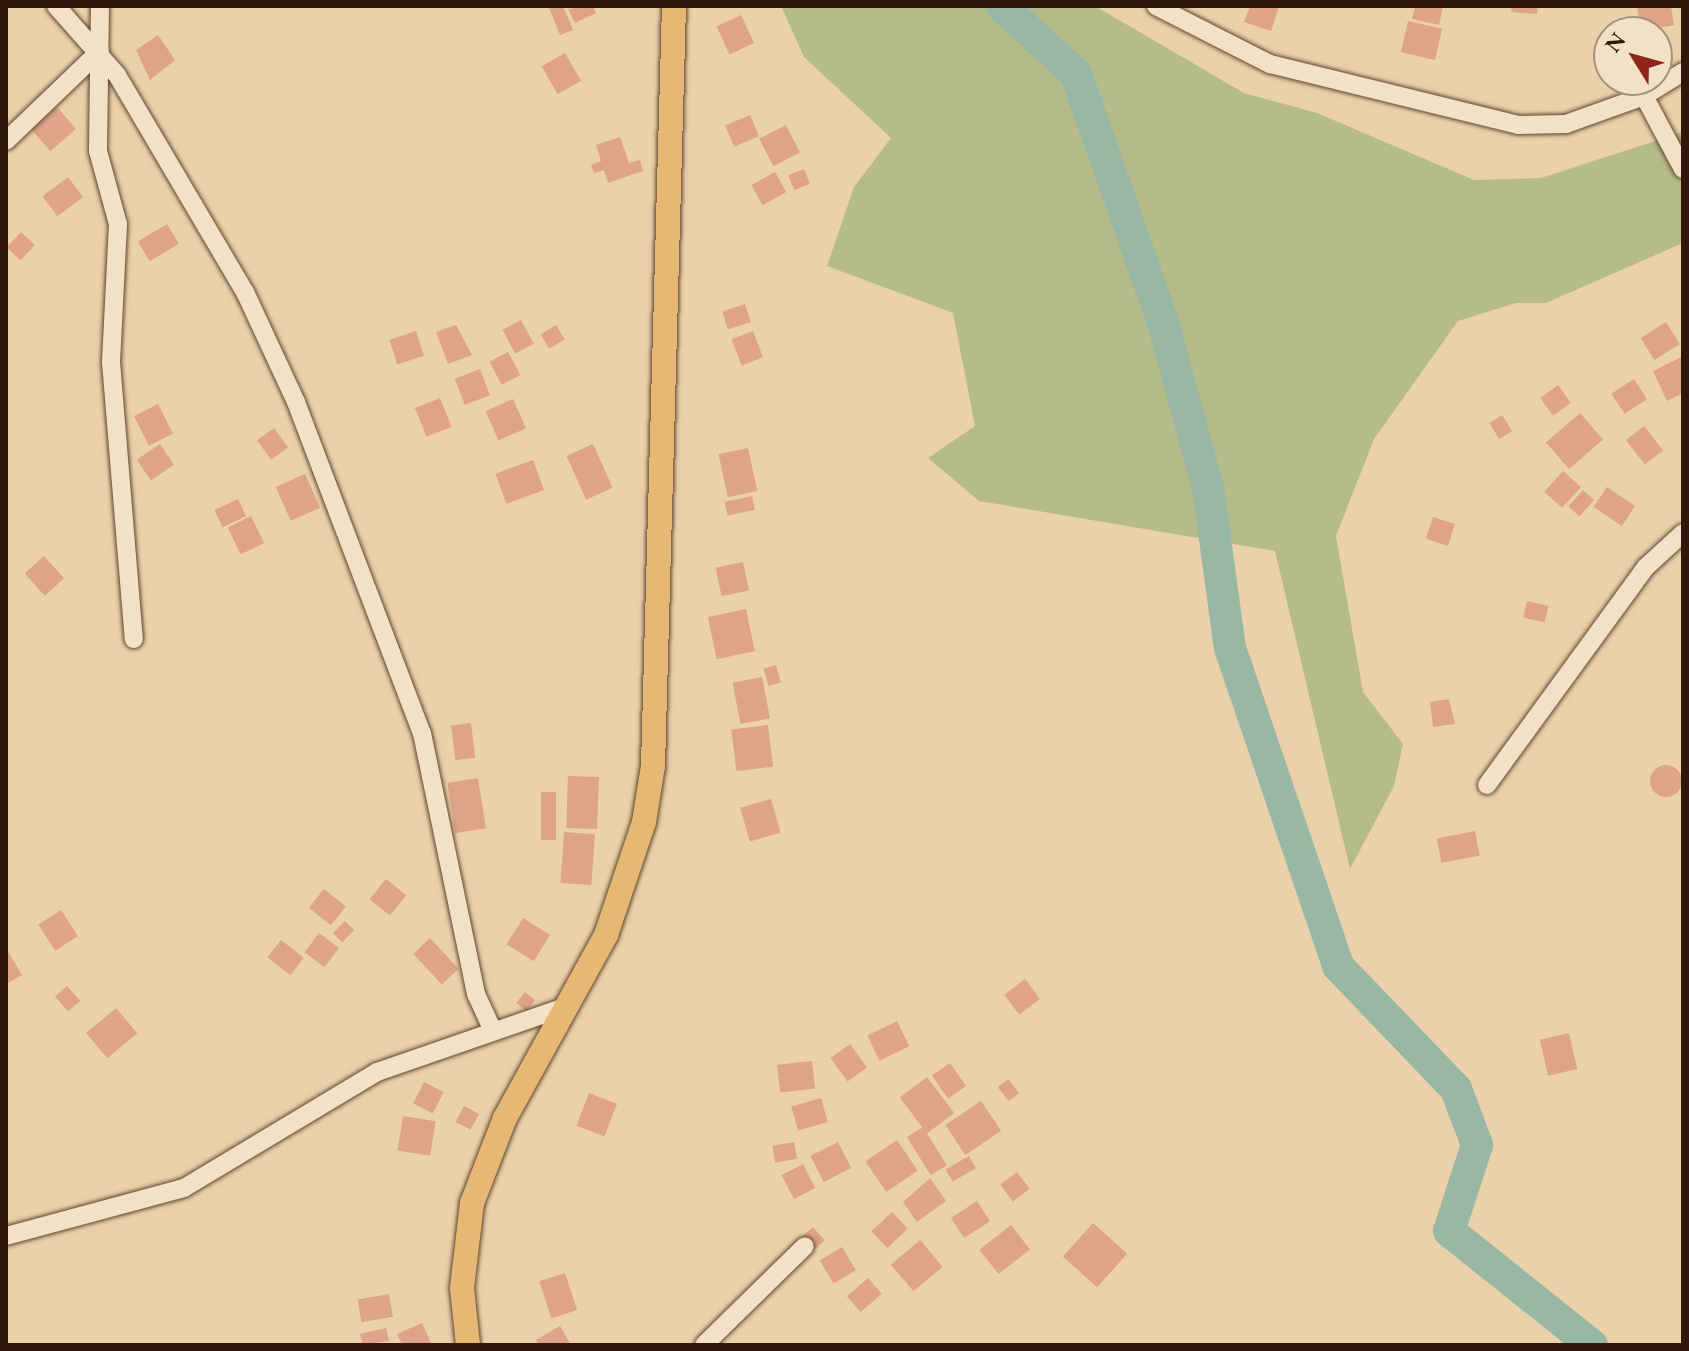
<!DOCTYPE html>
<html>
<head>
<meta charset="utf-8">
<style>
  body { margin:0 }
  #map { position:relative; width:1689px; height:1351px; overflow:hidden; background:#ebd1a9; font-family:"EB Garamond",serif }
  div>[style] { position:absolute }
  .green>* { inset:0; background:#b6bc89 }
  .river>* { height:32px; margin:-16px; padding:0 16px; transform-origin:16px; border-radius:16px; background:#99b7a5 }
  .building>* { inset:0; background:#dea388; transform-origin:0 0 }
  .round { border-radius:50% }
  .roads { filter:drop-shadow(0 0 2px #604631) drop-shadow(0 0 2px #604631) }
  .minor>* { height:18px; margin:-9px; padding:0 9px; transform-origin:9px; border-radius:9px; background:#f2e1c7 }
  .major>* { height:24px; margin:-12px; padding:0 12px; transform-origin:12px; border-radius:12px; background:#e6b874 }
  span { translate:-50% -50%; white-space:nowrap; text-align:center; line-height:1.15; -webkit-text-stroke:6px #f2e1c7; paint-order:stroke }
  .frame { position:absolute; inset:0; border:8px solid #311709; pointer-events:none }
  .north { position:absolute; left:1593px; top:16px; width:80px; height:80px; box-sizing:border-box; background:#f2e1c7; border:2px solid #a5907b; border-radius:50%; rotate:307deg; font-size:22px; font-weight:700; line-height:32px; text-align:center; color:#311709 }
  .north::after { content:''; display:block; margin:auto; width:28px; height:36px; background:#8f2418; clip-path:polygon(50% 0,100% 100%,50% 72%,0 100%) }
</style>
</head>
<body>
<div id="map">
  <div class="green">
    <i style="clip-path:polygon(781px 6px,1095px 6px,1244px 93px,1317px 113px,1474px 180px,1541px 178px,1683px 132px,1683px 243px,1546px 303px,1516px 303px,1458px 321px,1374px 439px,1336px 536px,1363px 692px,1403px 744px,1394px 786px,1350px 869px,1275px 551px,979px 501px,928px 458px,975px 426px,953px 313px,827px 266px,854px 187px,891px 138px,804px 57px)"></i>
  </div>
  <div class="river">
    <i style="left:1002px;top:6px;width:100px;rotate:42.6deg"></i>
    <i style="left:1076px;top:74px;width:260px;rotate:70.7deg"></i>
    <i style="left:1162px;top:319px;width:175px;rotate:74.8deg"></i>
    <i style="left:1208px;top:488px;width:162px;rotate:82.2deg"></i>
    <i style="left:1230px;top:648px;width:336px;rotate:71.2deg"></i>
    <i style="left:1338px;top:966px;width:170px;rotate:46.2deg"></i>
    <i style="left:1456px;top:1089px;width:60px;rotate:69.4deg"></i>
    <i style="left:1477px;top:1145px;width:90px;rotate:108deg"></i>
    <i style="left:1449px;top:1231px;width:183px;rotate:38.6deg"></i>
  </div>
  <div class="building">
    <i style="clip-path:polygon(548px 6px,563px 6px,573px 30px,560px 35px)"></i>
    <i style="clip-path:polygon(593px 6px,596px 13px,575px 23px,568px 9px)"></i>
    <i style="clip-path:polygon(1250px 6px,1279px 6px,1271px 31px,1244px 22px)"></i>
    <i style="clip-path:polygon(1415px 6px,1443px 6px,1439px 25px,1412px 19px)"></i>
    <i style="clip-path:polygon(1512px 6px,1538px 6px,1537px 14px,1511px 12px)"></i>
    <i style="clip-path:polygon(1637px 6px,1671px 6px,1674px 25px,1641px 31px)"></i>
    <i style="left:741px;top:15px;width:31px;height:27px;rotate:65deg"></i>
    <i style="left:1408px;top:21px;width:35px;height:32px;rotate:13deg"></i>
    <i style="clip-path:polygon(158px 35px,175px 60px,150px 80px,136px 50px)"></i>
    <i style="left:565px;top:53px;width:32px;height:27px;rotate:60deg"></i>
    <i style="left:57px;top:107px;width:29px;height:34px;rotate:49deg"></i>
    <i style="left:750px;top:115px;width:23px;height:27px;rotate:67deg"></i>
    <i style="left:786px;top:125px;width:31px;height:30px;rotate:63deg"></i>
    <i style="clip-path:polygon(620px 137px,629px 163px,640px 160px,643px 171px,608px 183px,604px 170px,594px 173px,591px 165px,601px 161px,596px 145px)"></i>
    <i style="left:804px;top:169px;width:16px;height:17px;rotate:68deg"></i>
    <i style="left:775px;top:172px;width:23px;height:27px;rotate:61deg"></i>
    <i style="left:68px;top:177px;width:25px;height:32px;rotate:53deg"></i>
    <i style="left:167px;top:224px;width:23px;height:34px;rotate:59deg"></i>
    <i style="left:21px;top:232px;width:19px;height:21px;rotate:43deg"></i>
    <i style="left:745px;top:304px;width:19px;height:24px;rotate:72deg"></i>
    <i style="left:521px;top:320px;width:27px;height:21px;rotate:62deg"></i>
    <i style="left:1666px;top:322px;width:26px;height:30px;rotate:58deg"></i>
    <i style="clip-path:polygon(456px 325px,472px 355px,448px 364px,436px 332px)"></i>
    <i style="left:556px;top:325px;width:17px;height:18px;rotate:59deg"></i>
    <i style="left:416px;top:331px;width:26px;height:28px;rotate:72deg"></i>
    <i style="left:753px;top:331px;width:28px;height:23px;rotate:69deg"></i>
    <i style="left:508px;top:352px;width:26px;height:21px;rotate:62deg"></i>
    <i style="clip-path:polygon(1681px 357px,1683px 393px,1667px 401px,1653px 371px)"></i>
    <i style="left:480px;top:369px;width:28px;height:27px;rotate:69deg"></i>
    <i style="left:1634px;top:379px;width:24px;height:27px;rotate:57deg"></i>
    <i style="left:1558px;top:385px;width:22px;height:22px;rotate:54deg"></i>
    <i style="left:440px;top:398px;width:31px;height:27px;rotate:68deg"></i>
    <i style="left:513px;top:399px;width:32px;height:30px;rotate:66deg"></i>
    <i style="left:158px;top:404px;width:33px;height:27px;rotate:63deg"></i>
    <i style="left:1580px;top:413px;width:35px;height:45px;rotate:49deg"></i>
    <i style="left:1502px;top:415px;width:19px;height:15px;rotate:58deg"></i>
    <i style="left:1644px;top:426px;width:31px;height:23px;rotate:52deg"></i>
    <i style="left:274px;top:428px;width:24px;height:21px;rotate:54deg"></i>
    <i style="left:160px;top:444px;width:25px;height:28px;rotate:56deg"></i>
    <i style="left:593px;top:444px;width:48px;height:29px;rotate:66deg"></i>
    <i style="left:748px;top:448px;width:44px;height:30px;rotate:78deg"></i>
    <i style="left:533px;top:460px;width:32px;height:40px;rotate:70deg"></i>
    <i style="left:1563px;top:471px;width:24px;height:28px;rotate:42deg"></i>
    <i style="left:305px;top:474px;width:37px;height:32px;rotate:66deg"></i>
    <i style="left:1607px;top:487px;width:34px;height:24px;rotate:34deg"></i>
    <i style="left:1583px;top:490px;width:15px;height:22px;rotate:42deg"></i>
    <i style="left:752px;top:496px;width:14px;height:28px;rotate:78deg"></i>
    <i style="left:238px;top:499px;width:19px;height:26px;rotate:65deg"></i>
    <i style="left:251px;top:516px;width:30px;height:26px;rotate:64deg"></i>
    <i style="left:1433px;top:517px;width:23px;height:23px;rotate:18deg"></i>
    <i style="left:44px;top:556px;width:30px;height:26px;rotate:48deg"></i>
    <i style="left:743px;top:562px;width:29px;height:28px;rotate:78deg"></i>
    <i style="left:1527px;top:601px;width:22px;height:17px;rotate:13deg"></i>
    <i style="left:746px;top:609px;width:43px;height:39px;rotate:78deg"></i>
    <i style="left:776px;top:665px;width:18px;height:13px;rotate:74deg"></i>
    <i style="left:762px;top:677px;width:42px;height:30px;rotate:79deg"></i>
    <i style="clip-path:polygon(1449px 699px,1455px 724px,1433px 727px,1430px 702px)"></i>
    <i style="left:471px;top:723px;width:35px;height:20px;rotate:83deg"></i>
    <i style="left:768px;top:725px;width:42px;height:37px;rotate:83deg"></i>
    <i class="round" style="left:1650px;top:765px;width:32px;height:32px"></i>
    <i style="left:568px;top:776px;width:31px;height:52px;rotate:2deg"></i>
    <i style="left:478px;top:778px;width:51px;height:31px;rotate:81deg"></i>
    <i style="left:541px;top:792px;width:15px;height:48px"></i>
    <i style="left:771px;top:799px;width:35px;height:32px;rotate:74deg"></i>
    <i style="left:1475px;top:831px;width:25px;height:39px;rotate:79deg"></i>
    <i style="left:564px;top:832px;width:31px;height:51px;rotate:4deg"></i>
    <i style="left:386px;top:879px;width:26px;height:26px;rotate:39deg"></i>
    <i style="left:324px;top:889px;width:28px;height:24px;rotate:39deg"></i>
    <i style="left:61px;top:910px;width:31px;height:27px;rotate:57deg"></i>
    <i style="left:523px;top:918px;width:32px;height:31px;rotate:32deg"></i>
    <i style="left:345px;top:921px;width:13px;height:17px;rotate:45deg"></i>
    <i style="left:319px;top:933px;width:25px;height:24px;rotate:37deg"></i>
    <i style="left:430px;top:938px;width:42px;height:23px;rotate:47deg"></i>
    <i style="left:281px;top:940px;width:29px;height:22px;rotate:38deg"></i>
    <i style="clip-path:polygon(9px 953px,22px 975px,6px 984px,6px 954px)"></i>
    <i style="left:1025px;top:979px;width:25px;height:26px;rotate:53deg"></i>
    <i style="left:67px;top:986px;width:20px;height:16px;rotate:49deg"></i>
    <i style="left:525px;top:992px;width:13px;height:14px;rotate:39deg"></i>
    <i style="left:116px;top:1008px;width:33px;height:39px;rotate:50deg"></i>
    <i style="left:897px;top:1021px;width:28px;height:33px;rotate:64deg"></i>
    <i style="left:1569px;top:1033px;width:37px;height:30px;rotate:77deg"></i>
    <i style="left:850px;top:1044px;width:29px;height:24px;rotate:54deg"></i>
    <i style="left:812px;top:1061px;width:28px;height:35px;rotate:84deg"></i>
    <i style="left:950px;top:1063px;width:28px;height:22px;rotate:55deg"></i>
    <i style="left:927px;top:1077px;width:45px;height:34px;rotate:53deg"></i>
    <i style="left:1008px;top:1079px;width:18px;height:13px;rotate:52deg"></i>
    <i style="left:424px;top:1082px;width:22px;height:24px;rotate:27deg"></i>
    <i style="left:589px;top:1093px;width:30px;height:35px;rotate:21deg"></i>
    <i style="left:821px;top:1098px;width:25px;height:31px;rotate:74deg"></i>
    <i style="left:981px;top:1101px;width:36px;height:43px;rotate:56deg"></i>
    <i style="left:464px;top:1106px;width:17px;height:18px;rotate:28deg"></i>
    <i style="left:403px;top:1116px;width:33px;height:35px;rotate:9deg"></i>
    <i style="left:923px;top:1127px;width:45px;height:19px;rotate:58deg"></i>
    <i style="left:897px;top:1140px;width:37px;height:38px;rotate:56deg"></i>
    <i style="left:794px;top:1142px;width:17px;height:22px;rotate:80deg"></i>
    <i style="left:838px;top:1142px;width:29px;height:31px;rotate:63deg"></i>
    <i style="left:969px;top:1156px;width:14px;height:27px;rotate:60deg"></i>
    <i style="left:803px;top:1164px;width:27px;height:24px;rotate:63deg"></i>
    <i style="left:1017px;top:1172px;width:21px;height:21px;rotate:53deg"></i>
    <i style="clip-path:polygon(930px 1178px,946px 1201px,917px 1222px,903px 1202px)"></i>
    <i style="left:977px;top:1201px;width:24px;height:31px;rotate:57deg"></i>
    <i style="left:892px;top:1212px;width:23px;height:28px;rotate:47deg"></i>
    <i style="left:1093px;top:1223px;width:46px;height:45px;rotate:42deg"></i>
    <i style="left:1011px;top:1225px;width:31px;height:40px;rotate:52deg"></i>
    <i style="left:813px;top:1227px;width:18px;height:17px;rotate:49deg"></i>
    <i style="left:920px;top:1240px;width:35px;height:38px;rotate:50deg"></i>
    <i style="left:842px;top:1247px;width:27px;height:26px;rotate:59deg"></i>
    <i style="left:565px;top:1273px;width:39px;height:27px;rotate:72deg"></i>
    <i style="left:868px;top:1278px;width:21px;height:28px;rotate:49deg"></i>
    <i style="left:389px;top:1294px;width:23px;height:32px;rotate:80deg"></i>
    <i style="clip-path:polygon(422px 1323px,432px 1345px,402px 1345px,397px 1334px)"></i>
    <i style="clip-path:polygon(560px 1326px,571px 1345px,539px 1345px,536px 1340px)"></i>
    <i style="clip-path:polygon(386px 1328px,389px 1341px,363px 1345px,360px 1334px)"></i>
  </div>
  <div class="roads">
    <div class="minor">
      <i style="left:56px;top:6px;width:92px;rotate:48.5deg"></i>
      <i style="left:117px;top:75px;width:252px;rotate:59.5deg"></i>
      <i style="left:245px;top:292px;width:121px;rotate:65.1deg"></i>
      <i style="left:296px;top:402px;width:354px;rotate:69.2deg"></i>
      <i style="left:422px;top:733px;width:267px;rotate:78.3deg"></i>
      <i style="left:476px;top:994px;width:41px;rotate:65.3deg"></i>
      <i style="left:100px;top:6px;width:145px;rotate:90.8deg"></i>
      <i style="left:98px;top:151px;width:76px;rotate:74.7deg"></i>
      <i style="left:118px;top:224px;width:138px;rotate:92.9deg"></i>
      <i style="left:111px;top:362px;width:278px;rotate:85.3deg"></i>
      <i style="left:1156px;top:6px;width:128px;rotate:27deg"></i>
      <i style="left:1270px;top:64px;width:256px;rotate:13.8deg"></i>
      <i style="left:1519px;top:125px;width:47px;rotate:-1.2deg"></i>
      <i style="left:1566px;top:124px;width:83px;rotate:-19.7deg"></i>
      <i style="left:1644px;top:96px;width:46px;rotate:-31.6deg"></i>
      <i style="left:1644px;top:96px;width:83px;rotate:61.9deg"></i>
      <i style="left:6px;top:141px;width:130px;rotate:-43.8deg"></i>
      <i style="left:1487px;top:785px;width:270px;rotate:-53.9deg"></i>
      <i style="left:1646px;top:567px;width:50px;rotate:-42.6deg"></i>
      <i style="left:6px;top:1236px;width:184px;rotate:-15.1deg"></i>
      <i style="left:184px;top:1188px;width:225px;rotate:-31deg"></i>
      <i style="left:377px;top:1072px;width:199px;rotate:-19.1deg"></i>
      <i style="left:704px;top:1345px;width:141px;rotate:-44.4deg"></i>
    </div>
    <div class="major">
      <i style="left:468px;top:1345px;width:57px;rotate:-96deg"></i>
      <i style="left:462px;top:1288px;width:86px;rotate:-83.3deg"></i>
      <i style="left:472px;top:1203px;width:91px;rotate:-68.8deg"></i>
      <i style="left:505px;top:1118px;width:209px;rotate:-61.1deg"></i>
      <i style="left:606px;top:935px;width:119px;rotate:-71.4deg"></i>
      <i style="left:644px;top:822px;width:57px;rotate:-80.9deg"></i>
      <i style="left:653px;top:766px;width:760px;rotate:-88.42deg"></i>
    </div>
  </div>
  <div class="frame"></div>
  <div class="north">N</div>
</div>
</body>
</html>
